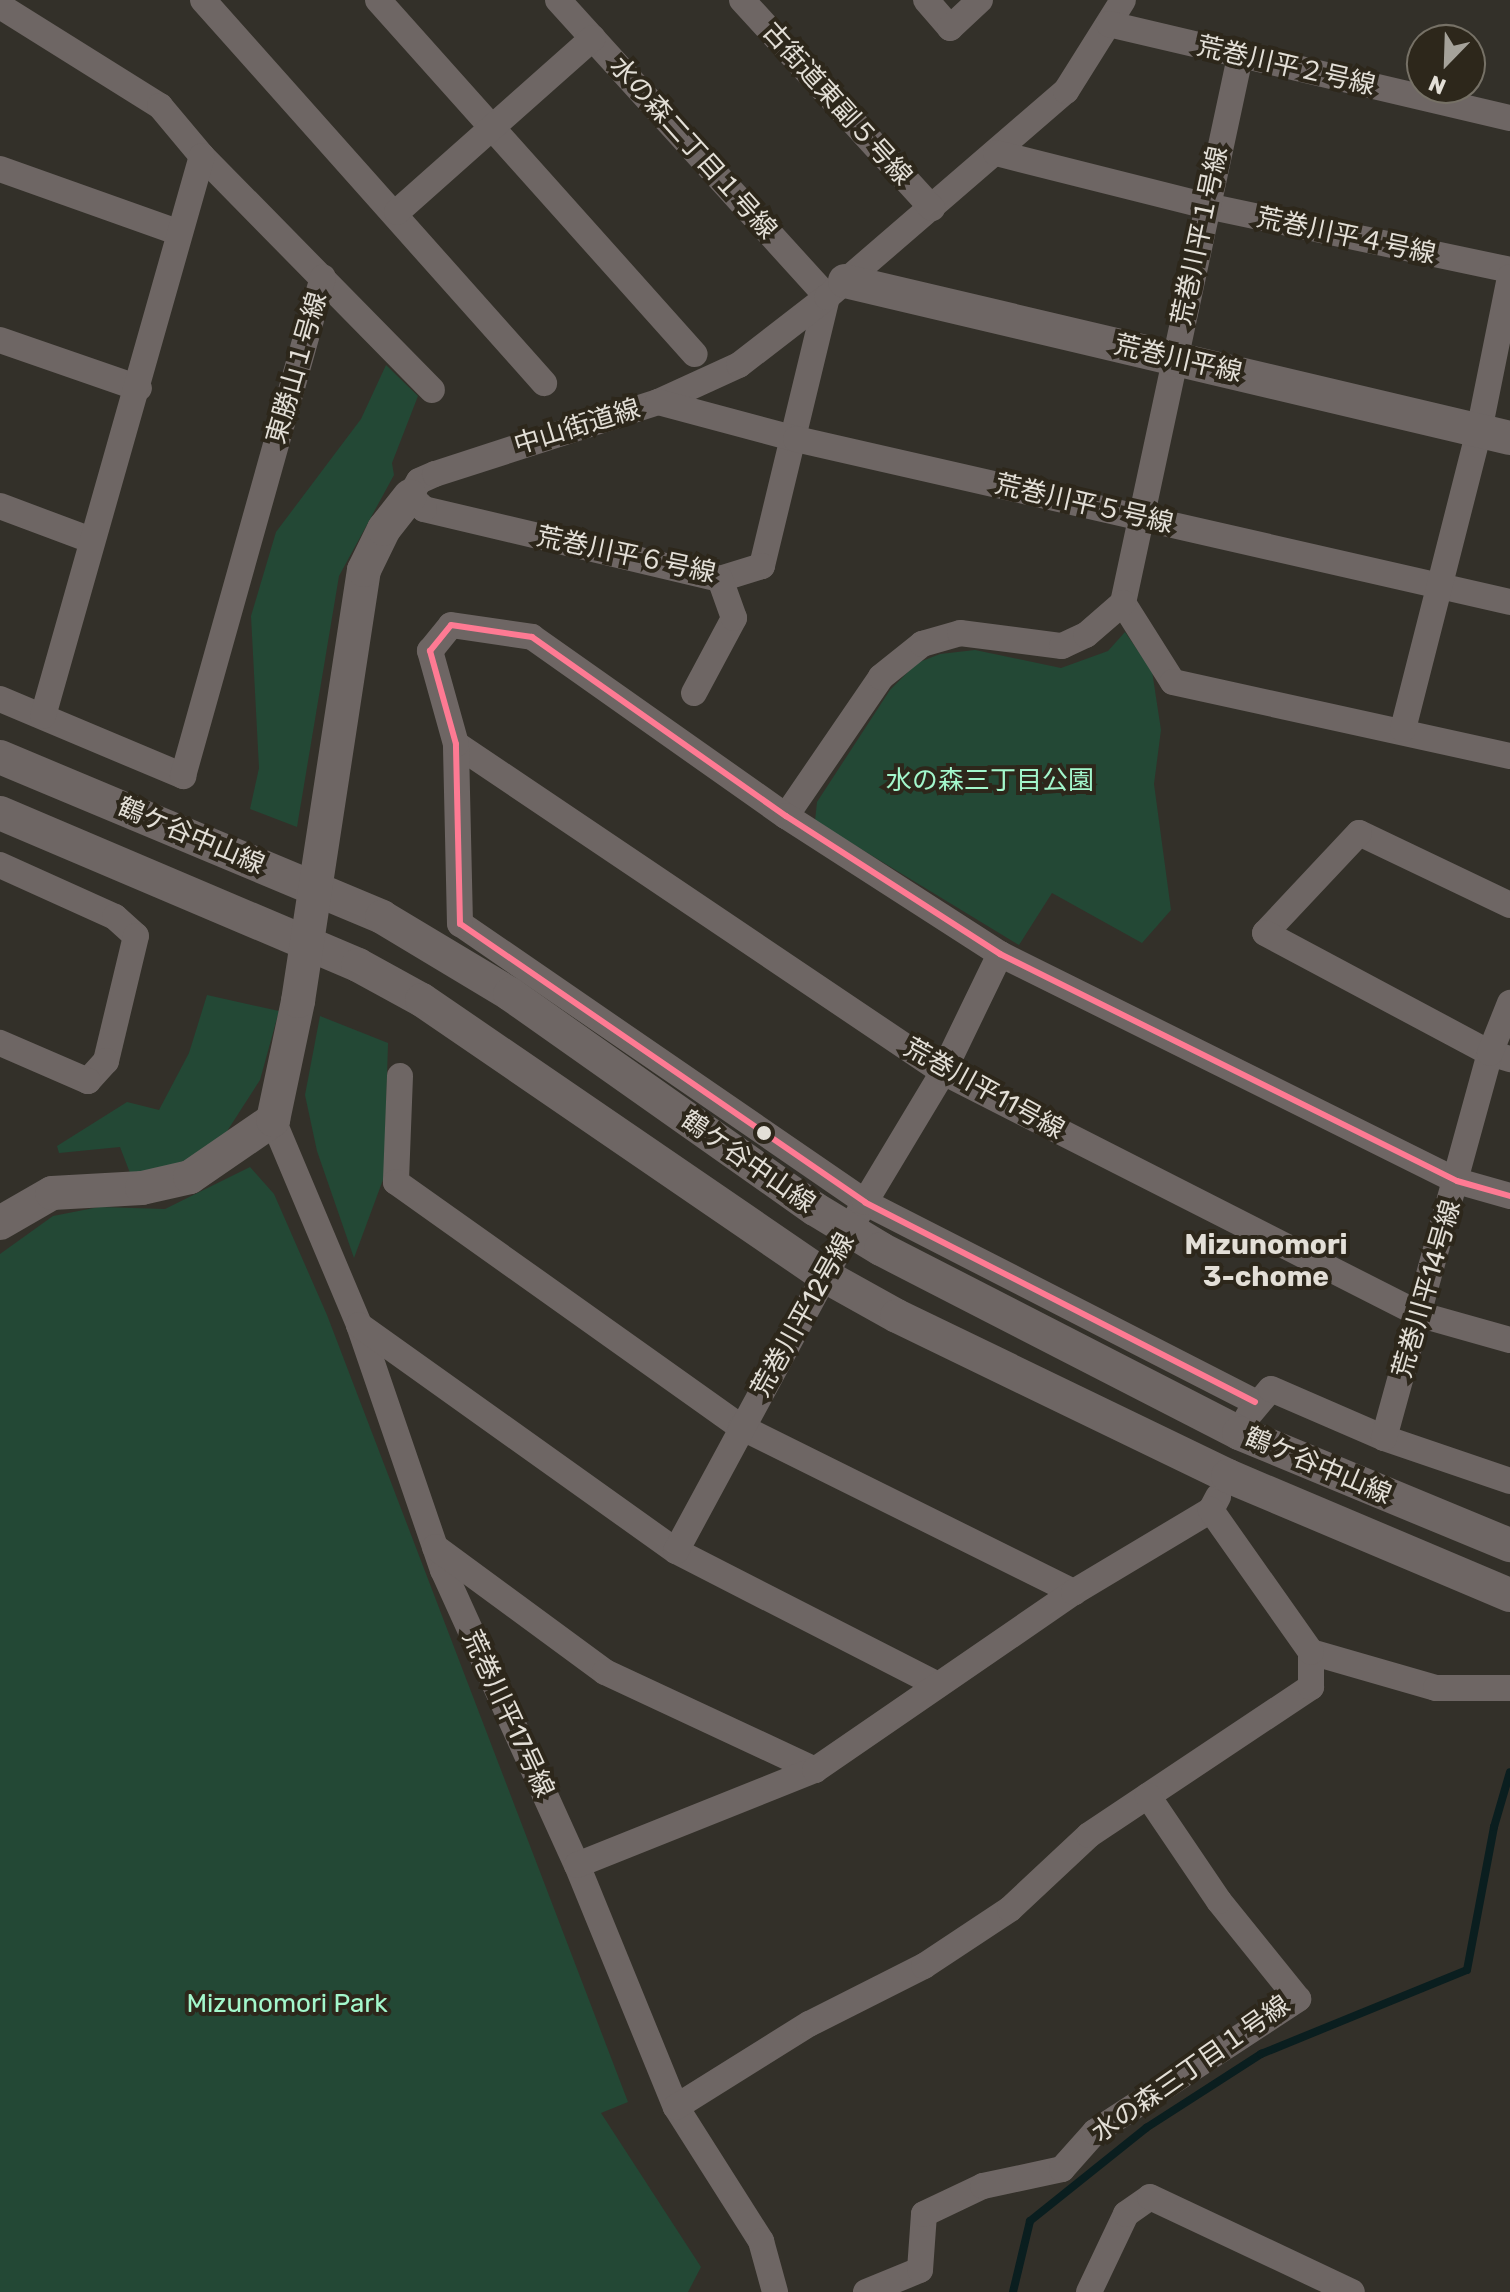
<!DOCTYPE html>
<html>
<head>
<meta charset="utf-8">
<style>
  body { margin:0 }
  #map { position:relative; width:1510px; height:2292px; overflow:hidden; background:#333029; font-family:Rubik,"Noto Sans JP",sans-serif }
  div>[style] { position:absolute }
  .green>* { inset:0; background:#234835 }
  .stream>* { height:8px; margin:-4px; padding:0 4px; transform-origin:4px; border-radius:4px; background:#0a1e1f }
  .minor>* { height:26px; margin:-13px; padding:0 13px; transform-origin:13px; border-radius:13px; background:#6e6664 }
  .tertiary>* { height:34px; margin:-17px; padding:0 17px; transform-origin:17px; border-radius:17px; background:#6e6664 }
  .bus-1>* { height:6px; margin:-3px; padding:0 3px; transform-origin:3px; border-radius:3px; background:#fe7a93 }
  .dots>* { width:22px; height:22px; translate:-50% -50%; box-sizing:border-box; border:4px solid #2d271b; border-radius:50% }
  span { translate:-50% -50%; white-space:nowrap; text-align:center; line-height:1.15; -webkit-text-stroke:8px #2d271b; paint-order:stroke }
  .street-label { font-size:26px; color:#e3dfd7 }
  .park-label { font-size:26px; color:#a3f7cc }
  .neighbourhood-label { font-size:28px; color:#e3dfd7; font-weight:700 }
  .north { position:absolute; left:1406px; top:24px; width:80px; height:80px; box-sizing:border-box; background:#2d271b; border:2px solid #767166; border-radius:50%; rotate:203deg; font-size:22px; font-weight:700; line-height:32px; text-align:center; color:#e3dfd7 }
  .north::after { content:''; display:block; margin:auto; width:28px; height:36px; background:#a5a29a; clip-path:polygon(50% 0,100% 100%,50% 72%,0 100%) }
</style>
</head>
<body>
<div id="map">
  <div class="green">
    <i style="clip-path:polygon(386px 365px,418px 396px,392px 463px,394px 475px,339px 576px,297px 827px,250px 809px,259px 768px,251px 616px,276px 532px,361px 419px)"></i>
    <i style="clip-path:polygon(1125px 632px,1152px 671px,1161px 730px,1154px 784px,1171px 910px,1142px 943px,1052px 893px,1019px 945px,815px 821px,817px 802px,890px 690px,917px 663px,940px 654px,975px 650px,1061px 668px,1108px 651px)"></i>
    <i style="clip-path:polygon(207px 995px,279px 1011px,260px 1080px,222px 1139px,171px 1171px,130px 1173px,120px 1147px,59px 1153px,57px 1146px,127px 1102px,159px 1110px,189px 1053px)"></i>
    <i style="clip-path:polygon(320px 1016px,388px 1043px,384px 1177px,354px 1258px,317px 1151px,305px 1095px)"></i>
    <i style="clip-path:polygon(250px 1167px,274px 1194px,327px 1315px,628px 2102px,601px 2113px,701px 2267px,688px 2292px,0 2292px,0 1254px,53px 1216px,99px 1207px,165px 1209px)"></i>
  </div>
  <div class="stream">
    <i style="left:1013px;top:2292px;width:73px;rotate:-76.5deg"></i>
    <i style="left:1030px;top:2221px;width:149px;rotate:-38.7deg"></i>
    <i style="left:1146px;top:2128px;width:137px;rotate:-32.8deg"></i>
    <i style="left:1261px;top:2054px;width:222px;rotate:-22.2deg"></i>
    <i style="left:1467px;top:1970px;width:146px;rotate:-79.3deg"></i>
    <i style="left:1494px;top:1827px;width:57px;rotate:-73.8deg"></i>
  </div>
  <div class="minor">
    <i style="left:203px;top:0;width:513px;rotate:48.32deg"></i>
    <i style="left:378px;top:0;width:475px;rotate:48.2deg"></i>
    <i style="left:558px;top:0;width:401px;rotate:47.8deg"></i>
    <i style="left:827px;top:297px;width:277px;rotate:103.6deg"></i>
    <i style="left:762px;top:566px;width:44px;rotate:162.8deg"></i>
    <i style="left:720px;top:579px;width:304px;rotate:-166.7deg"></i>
    <i style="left:424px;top:509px;width:19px;rotate:-137deg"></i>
    <i style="left:410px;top:496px;width:17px;rotate:-59deg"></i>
    <i style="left:419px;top:481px;width:17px;rotate:-24deg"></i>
    <i style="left:435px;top:474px;width:234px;rotate:-17.9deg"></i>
    <i style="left:658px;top:402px;width:89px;rotate:-24.6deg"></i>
    <i style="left:739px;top:365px;width:111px;rotate:-37.7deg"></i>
    <i style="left:827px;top:297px;width:316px;rotate:-40.8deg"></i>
    <i style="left:1066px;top:91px;width:107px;rotate:-57.9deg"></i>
    <i style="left:742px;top:0;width:282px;rotate:47.6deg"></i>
    <i style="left:926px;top:0;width:37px;rotate:49deg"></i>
    <i style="left:950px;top:28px;width:41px;rotate:-43deg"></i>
    <i style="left:0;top:6px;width:189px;rotate:32deg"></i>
    <i style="left:160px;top:106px;width:65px;rotate:50deg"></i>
    <i style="left:202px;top:156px;width:328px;rotate:45.5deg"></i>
    <i style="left:1109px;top:24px;width:412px;rotate:13.2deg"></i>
    <i style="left:996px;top:153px;width:218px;rotate:14.1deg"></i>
    <i style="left:1207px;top:206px;width:310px;rotate:11.9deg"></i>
    <i style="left:0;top:169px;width:188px;rotate:19.6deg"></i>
    <i style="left:397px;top:212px;width:262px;rotate:-41.6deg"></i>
    <i style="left:0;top:340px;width:147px;rotate:19.1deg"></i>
    <i style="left:658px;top:402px;width:143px;rotate:15deg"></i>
    <i style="left:796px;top:439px;width:732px;rotate:12.86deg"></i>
    <i style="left:0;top:506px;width:97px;rotate:20.5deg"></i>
    <i style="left:1123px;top:603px;width:558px;rotate:-77.91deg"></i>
    <i style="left:1123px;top:603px;width:93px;rotate:57.7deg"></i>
    <i style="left:1173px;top:682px;width:345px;rotate:12.4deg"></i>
    <i style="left:694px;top:693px;width:85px;rotate:-61.9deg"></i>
    <i style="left:734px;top:618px;width:41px;rotate:-109.7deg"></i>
    <i style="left:0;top:699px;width:199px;rotate:22.8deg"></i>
    <i style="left:183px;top:776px;width:518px;rotate:-74.33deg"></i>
    <i style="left:43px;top:716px;width:582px;rotate:-74.15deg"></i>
    <i style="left:1403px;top:729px;width:308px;rotate:-75.7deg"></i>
    <i style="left:1479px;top:431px;width:157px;rotate:-78.6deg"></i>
    <i style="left:456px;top:744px;width:587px;rotate:33.96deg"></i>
    <i style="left:943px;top:1072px;width:536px;rotate:26.95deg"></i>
    <i style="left:1421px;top:1315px;width:92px;rotate:15.7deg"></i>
    <i style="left:786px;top:816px;width:168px;rotate:-55.6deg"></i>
    <i style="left:881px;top:677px;width:53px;rotate:-38.8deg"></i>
    <i style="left:922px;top:644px;width:40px;rotate:-16deg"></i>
    <i style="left:960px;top:633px;width:103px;rotate:7.3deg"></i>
    <i style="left:1062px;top:646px;width:26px;rotate:-25deg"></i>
    <i style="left:1086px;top:635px;width:49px;rotate:-40.9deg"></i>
    <i style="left:0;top:865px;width:126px;rotate:24.3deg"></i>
    <i style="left:115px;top:917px;width:28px;rotate:42deg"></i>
    <i style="left:136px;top:936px;width:129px;rotate:103.5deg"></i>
    <i style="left:106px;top:1061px;width:27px;rotate:132deg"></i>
    <i style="left:88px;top:1081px;width:96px;rotate:-156.6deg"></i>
    <i style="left:1510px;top:905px;width:167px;rotate:-154.5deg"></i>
    <i style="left:1359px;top:833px;width:137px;rotate:133.2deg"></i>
    <i style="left:1265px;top:933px;width:255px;rotate:28.1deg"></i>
    <i style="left:1490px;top:1053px;width:21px;rotate:17deg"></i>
    <i style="left:400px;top:1076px;width:106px;rotate:92.2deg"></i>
    <i style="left:396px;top:1182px;width:423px;rotate:35.4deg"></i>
    <i style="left:741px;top:1427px;width:372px;rotate:26.4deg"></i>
    <i style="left:273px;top:1120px;width:222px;rotate:67.2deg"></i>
    <i style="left:359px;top:1325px;width:259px;rotate:71.1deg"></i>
    <i style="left:443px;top:1570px;width:324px;rotate:65.6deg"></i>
    <i style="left:577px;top:1865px;width:261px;rotate:67.8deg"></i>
    <i style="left:676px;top:2107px;width:159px;rotate:57.6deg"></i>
    <i style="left:761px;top:2241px;width:53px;rotate:74.6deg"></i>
    <i style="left:359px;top:1325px;width:389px;rotate:35.5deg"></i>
    <i style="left:676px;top:1551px;width:294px;rotate:27.1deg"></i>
    <i style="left:1255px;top:1402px;width:438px;rotate:-152.9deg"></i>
    <i style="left:865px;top:1202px;width:491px;rotate:-145.5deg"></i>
    <i style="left:460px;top:924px;width:180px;rotate:-91.3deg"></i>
    <i style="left:456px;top:744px;width:97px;rotate:-105.6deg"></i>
    <i style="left:430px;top:651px;width:33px;rotate:-51deg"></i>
    <i style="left:451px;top:625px;width:82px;rotate:8.4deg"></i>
    <i style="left:532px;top:637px;width:311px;rotate:35.2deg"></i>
    <i style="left:786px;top:816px;width:255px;rotate:32.8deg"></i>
    <i style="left:1000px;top:954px;width:510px;rotate:26.41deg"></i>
    <i style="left:1457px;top:1181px;width:55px;rotate:15.8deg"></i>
    <i style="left:1248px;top:1416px;width:35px;rotate:-50deg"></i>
    <i style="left:1271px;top:1389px;width:123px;rotate:23.4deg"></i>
    <i style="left:1384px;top:1438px;width:133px;rotate:18.8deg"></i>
    <i style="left:1384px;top:1438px;width:399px;rotate:-74.6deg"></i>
    <i style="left:1490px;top:1053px;width:54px;rotate:-68.2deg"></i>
    <i style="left:435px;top:1547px;width:211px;rotate:36.3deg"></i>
    <i style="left:605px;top:1672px;width:232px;rotate:25deg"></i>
    <i style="left:676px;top:1551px;width:397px;rotate:-61.6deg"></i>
    <i style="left:865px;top:1202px;width:152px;rotate:-59deg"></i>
    <i style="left:943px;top:1072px;width:131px;rotate:-64.2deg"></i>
    <i style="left:1311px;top:1652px;width:130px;rotate:16.1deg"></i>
    <i style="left:1436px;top:1688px;width:74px"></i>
    <i style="left:577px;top:1865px;width:256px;rotate:-21.8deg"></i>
    <i style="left:815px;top:1770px;width:314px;rotate:-34.5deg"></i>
    <i style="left:1074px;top:1592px;width:160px;rotate:-30.9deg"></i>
    <i style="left:1211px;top:1510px;width:15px;rotate:-62deg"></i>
    <i style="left:676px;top:2107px;width:157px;rotate:-32deg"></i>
    <i style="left:809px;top:2024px;width:129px;rotate:-26.8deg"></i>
    <i style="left:924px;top:1966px;width:103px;rotate:-33.5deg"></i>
    <i style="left:1010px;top:1909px;width:108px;rotate:-43.1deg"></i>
    <i style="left:1089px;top:1835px;width:267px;rotate:-33.7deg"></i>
    <i style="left:1311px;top:1687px;width:35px;rotate:-90deg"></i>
    <i style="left:1311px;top:1652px;width:174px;rotate:-125.2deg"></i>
    <i style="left:866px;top:2292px;width:58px;rotate:-22.2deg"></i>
    <i style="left:920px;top:2270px;width:56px;rotate:-85.9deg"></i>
    <i style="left:924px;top:2214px;width:65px;rotate:-25.4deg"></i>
    <i style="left:983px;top:2186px;width:81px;rotate:-12.1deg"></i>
    <i style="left:1062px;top:2169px;width:50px;rotate:-48.3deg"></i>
    <i style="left:1095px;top:2132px;width:243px;rotate:-33.2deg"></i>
    <i style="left:1298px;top:1999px;width:126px;rotate:-128.9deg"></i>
    <i style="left:1219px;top:1901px;width:127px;rotate:-124.1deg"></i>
    <i style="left:1089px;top:2292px;width:86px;rotate:-64.6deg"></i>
    <i style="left:1126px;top:2214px;width:29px;rotate:-35deg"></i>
    <i style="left:1150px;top:2197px;width:223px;rotate:25.2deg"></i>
  </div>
  <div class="tertiary">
    <i style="left:845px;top:281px;width:683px;rotate:13.28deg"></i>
    <i style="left:0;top:757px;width:414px;rotate:22.7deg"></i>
    <i style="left:382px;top:917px;width:149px;rotate:31deg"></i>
    <i style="left:510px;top:994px;width:373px;rotate:35.2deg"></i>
    <i style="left:815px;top:1209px;width:77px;rotate:31.2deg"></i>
    <i style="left:881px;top:1249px;width:403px;rotate:27.2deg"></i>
    <i style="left:1239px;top:1433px;width:293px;rotate:22.5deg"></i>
    <i style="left:0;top:813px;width:389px;rotate:23deg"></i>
    <i style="left:358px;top:965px;width:73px;rotate:28.7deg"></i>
    <i style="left:422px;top:1000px;width:488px;rotate:34.4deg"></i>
    <i style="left:825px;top:1276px;width:82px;rotate:29.1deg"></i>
    <i style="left:897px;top:1316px;width:368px;rotate:25.8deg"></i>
    <i style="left:1228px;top:1476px;width:306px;rotate:22.9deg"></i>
    <i style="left:0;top:1223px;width:60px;rotate:-30deg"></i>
    <i style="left:52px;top:1193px;width:90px;rotate:-3.2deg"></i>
    <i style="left:142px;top:1188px;width:49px;rotate:-12.9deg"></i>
    <i style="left:190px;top:1177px;width:101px;rotate:-34.5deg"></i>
    <i style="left:273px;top:1120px;width:122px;rotate:-78.1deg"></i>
    <i style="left:298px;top:1001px;width:436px;rotate:-81.3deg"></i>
    <i style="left:364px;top:570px;width:46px;rotate:-64deg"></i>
    <i style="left:384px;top:529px;width:42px;rotate:-51.8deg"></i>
  </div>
  <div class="bus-1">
    <i style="left:1255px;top:1402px;width:438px;rotate:-152.9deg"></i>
    <i style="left:865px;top:1202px;width:491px;rotate:-145.5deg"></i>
    <i style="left:460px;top:924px;width:180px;rotate:-91.3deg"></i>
    <i style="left:456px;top:744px;width:97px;rotate:-105.6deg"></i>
    <i style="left:430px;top:651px;width:33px;rotate:-51deg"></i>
    <i style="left:451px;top:625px;width:82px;rotate:8.4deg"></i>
    <i style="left:532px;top:637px;width:311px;rotate:35.2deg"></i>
    <i style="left:786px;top:816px;width:255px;rotate:32.8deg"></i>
    <i style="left:1000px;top:954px;width:510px;rotate:26.41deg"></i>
    <i style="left:1457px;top:1181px;width:55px;rotate:15.8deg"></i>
  </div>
  <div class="dots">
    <i style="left:764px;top:1133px;background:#e3dfd7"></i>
  </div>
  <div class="street-label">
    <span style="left:1286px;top:66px;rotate:13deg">荒巻川平２号線</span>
    <span style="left:837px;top:104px;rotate:48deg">古街道東副５号線</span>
    <span style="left:693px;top:148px;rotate:48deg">水の森二丁目１号線</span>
    <span style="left:1200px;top:236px;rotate:-78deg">荒巻川平１号線</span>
    <span style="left:1346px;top:236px;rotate:12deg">荒巻川平４号線</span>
    <span style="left:1178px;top:359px;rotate:13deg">荒巻川平線</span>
    <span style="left:297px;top:368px;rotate:-74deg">東勝山１号線</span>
    <span style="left:577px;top:427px;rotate:-17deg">中山街道線</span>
    <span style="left:1084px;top:504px;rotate:13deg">荒巻川平５号線</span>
    <span style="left:626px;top:555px;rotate:12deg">荒巻川平６号線</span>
    <span style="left:191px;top:836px;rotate:23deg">鶴ケ谷中山線</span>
    <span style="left:984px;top:1089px;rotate:29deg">荒巻川平11号線</span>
    <span style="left:748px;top:1162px;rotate:35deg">鶴ケ谷中山線</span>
    <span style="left:1427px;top:1289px;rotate:-74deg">荒巻川平14号線</span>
    <span style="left:803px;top:1315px;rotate:-61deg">荒巻川平12号線</span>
    <span style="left:1318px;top:1466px;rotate:23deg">鶴ケ谷中山線</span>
    <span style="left:508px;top:1714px;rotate:65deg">荒巻川平17号線</span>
    <span style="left:1191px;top:2069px;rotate:-35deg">水の森三丁目１号線</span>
  </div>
  <div class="park-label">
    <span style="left:990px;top:781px">水の森三丁目公園</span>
    <span style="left:287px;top:2004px">Mizunomori Park</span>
  </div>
  <div class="neighbourhood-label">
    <span style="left:1266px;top:1261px">Mizunomori<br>3-chome</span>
  </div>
  <div class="north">N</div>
</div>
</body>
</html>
